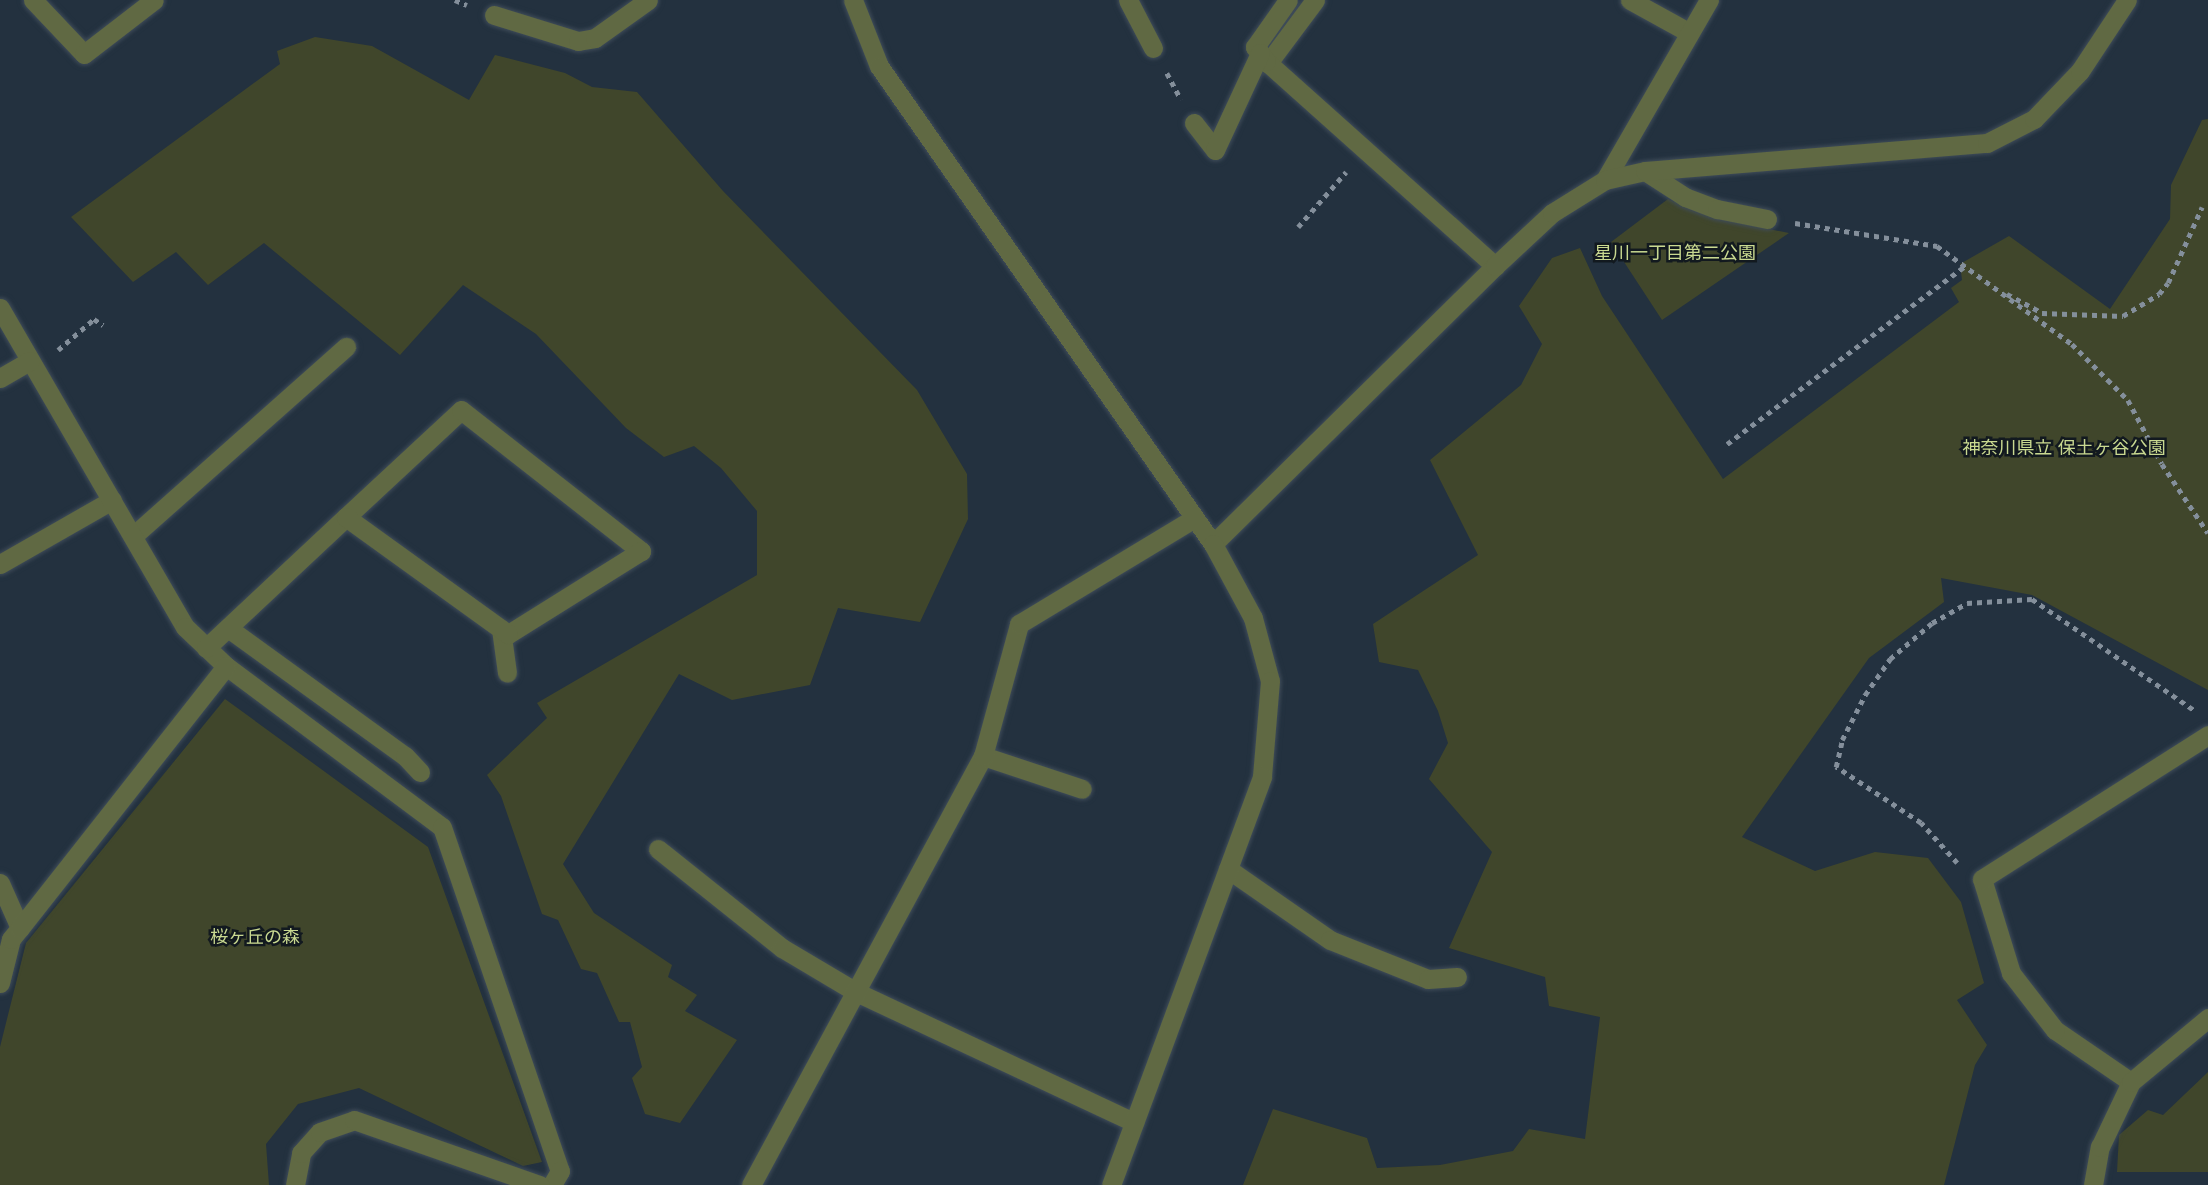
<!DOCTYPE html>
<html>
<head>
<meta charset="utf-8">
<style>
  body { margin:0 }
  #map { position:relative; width:2208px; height:1185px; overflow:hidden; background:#23313f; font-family:"DejaVu Sans","Noto Sans JP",sans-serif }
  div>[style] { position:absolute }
  .green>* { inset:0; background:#40462b }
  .path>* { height:4.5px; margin-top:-2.25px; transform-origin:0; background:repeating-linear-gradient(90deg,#848f9b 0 5px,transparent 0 10px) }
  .roads { filter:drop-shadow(0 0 2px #3f4c59) drop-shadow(0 0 2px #3f4c59) }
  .service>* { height:19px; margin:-9.5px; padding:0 9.5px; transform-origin:9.5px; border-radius:9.5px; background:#606943 }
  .minor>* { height:19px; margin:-9.5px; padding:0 9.5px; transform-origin:9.5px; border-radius:9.5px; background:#606943 }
  .tertiary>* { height:19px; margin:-9.5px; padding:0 9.5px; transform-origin:9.5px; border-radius:9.5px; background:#606943 }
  span { translate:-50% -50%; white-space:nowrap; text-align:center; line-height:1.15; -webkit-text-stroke:5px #12191f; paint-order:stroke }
  .park-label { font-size:18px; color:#c9d990 }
</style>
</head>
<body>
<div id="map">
  <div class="green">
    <i style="clip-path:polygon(315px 37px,372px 46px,469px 100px,495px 55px,565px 73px,592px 87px,637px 92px,723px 191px,917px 390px,967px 474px,968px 519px,920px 622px,838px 608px,810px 685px,732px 700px,679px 674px,563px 864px,594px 913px,672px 965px,668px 977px,697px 995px,685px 1011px,737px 1040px,680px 1123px,645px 1114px,632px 1078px,642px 1067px,630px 1022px,619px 1022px,597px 973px,581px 969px,558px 920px,542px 914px,501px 796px,487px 775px,547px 718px,537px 703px,757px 575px,757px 511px,721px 468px,694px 446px,664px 457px,626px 428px,536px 334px,463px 285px,400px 355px,264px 243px,208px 285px,176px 252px,133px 282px,71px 217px,280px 64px,277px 51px)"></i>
    <i style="clip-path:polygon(2208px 119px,2208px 690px,2032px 595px,1941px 578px,1944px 602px,1869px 658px,1742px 837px,1815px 871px,1875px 852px,1928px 858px,1961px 902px,1984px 983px,1957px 1000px,1987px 1045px,1975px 1065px,1944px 1185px,1243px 1185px,1273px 1109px,1367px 1138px,1377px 1168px,1440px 1165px,1513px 1151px,1529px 1129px,1585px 1139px,1600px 1017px,1549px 1006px,1545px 977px,1449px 948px,1492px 852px,1429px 779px,1448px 743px,1438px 711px,1418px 670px,1379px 662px,1373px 624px,1478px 555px,1430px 460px,1521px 385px,1542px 344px,1519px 306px,1552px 258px,1580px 248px,1602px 296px,1723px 479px,1959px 302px,1951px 288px,1962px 280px,1960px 264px,2009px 236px,2110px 309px,2170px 219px,2171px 185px,2202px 120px)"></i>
    <i style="clip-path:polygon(1668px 199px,1712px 218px,1789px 233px,1662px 320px,1611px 242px)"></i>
    <i style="clip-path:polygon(225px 699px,428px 847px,542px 1162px,523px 1166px,359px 1088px,298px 1104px,266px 1144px,269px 1185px,0 1185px,0 1047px,26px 943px)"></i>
    <i style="clip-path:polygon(2208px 1072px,2208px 1172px,2117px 1172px,2119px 1135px,2148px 1110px,2163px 1115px)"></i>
  </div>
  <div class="path">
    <i style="left:455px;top:0;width:13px;rotate:23deg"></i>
    <i style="left:1167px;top:73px;width:30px;rotate:62deg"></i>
    <i style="left:1795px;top:223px;width:144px;rotate:9.2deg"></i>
    <i style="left:1937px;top:246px;width:167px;rotate:36deg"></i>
    <i style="left:2072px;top:344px;width:79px;rotate:45deg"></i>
    <i style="left:2128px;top:400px;width:72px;rotate:62deg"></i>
    <i style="left:2162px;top:464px;width:83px;rotate:56.3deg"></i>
    <i style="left:1298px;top:227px;width:73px;rotate:-48.9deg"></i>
    <i style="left:2007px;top:294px;width:40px;rotate:28deg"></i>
    <i style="left:2042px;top:313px;width:81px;rotate:2.1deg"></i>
    <i style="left:2123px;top:316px;width:42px;rotate:-31.4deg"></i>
    <i style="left:2159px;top:294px;width:14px;rotate:-51deg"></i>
    <i style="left:2168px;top:283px;width:83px;rotate:-65.9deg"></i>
    <i style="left:58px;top:350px;width:48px;rotate:-40.7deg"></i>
    <i style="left:94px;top:319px;width:11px;rotate:34deg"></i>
    <i style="left:1727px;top:444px;width:296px;rotate:-36.8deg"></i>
    <i style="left:1957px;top:863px;width:54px;rotate:-132deg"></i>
    <i style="left:1921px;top:823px;width:102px;rotate:-146.6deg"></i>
    <i style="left:1836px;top:767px;width:28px;rotate:-77deg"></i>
    <i style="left:1842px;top:740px;width:51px;rotate:-62.9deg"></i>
    <i style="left:1865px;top:695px;width:44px;rotate:-55.2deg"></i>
    <i style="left:1890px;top:659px;width:55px;rotate:-40.6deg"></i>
    <i style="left:1932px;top:623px;width:40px;rotate:-29.7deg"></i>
    <i style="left:1967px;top:603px;width:65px;rotate:-3.5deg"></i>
    <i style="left:2032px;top:599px;width:196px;rotate:34.4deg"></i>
  </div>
  <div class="roads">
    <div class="service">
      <i style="left:33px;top:0;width:74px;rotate:46.6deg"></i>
      <i style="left:84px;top:54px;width:88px;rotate:-37.6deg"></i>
      <i style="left:1128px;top:0;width:54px;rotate:62.5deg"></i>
      <i style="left:1315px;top:0;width:79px;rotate:126.7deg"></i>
      <i style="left:1268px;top:63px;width:305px;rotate:41.8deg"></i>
      <i style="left:1630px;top:0;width:68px;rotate:28.8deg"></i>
      <i style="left:494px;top:15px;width:88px;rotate:17.2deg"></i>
      <i style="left:578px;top:41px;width:17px;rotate:-10deg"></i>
      <i style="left:595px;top:38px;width:65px;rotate:-35.6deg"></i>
      <i style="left:1266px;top:61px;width:18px;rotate:-128deg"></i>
      <i style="left:1255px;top:47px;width:57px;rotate:-54.9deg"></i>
      <i style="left:1194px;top:123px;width:34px;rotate:52deg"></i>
      <i style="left:1215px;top:150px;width:107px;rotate:-65.1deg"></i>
      <i style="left:1645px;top:171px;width:48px;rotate:33deg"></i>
      <i style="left:1685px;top:197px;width:34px;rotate:21deg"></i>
      <i style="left:1717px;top:209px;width:51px;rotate:11.3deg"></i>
      <i style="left:1605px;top:180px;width:208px;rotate:-60deg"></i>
      <i style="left:133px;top:536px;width:285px;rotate:-41.6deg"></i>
      <i style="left:0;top:564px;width:129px;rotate:-29.7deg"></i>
      <i style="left:228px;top:628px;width:218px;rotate:35.9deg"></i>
      <i style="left:405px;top:756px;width:22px;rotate:47deg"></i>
      <i style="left:501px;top:629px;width:44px;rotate:82.2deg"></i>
      <i style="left:983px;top:756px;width:104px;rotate:18.4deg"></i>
      <i style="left:658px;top:849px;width:159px;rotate:38.6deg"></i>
      <i style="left:782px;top:948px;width:86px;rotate:30.7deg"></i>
      <i style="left:856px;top:992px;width:307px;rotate:25.1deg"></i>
      <i style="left:1228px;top:869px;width:124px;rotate:34.8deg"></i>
      <i style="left:1330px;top:940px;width:105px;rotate:21.7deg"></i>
      <i style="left:1428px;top:979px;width:29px;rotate:-4deg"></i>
      <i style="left:0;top:883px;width:49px;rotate:66deg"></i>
      <i style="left:0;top:983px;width:45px;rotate:-76deg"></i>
      <i style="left:11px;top:939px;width:14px;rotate:-51deg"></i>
      <i style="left:2131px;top:1082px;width:92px;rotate:-145.6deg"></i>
      <i style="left:2055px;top:1030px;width:72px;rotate:-127.7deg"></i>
      <i style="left:2011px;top:973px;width:98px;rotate:-107.1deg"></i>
      <i style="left:1982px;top:879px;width:268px;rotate:-32.5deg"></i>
      <i style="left:2093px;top:1185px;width:39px;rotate:-80deg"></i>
      <i style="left:2100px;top:1147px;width:72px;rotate:-64.5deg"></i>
      <i style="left:2131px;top:1082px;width:100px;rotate:-39.7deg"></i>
    </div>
    <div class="minor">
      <i style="left:0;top:308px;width:369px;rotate:59.9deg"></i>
      <i style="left:185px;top:627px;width:57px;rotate:43.6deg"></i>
      <i style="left:226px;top:666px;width:269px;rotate:36.7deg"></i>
      <i style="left:442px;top:827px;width:364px;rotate:71.1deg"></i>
      <i style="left:560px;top:1171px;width:16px;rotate:120deg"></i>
      <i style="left:0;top:378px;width:34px;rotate:-30deg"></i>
      <i style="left:1213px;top:544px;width:396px;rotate:-44.6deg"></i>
      <i style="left:1495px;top:266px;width:78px;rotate:-42.9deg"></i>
      <i style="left:1552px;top:213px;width:62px;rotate:-31.9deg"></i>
      <i style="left:1605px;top:180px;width:41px;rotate:-12.7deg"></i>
      <i style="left:1645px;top:171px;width:343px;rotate:-4.7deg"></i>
      <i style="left:1987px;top:143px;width:53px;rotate:-27.1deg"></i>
      <i style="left:2034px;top:119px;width:66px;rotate:-46.2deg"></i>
      <i style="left:2080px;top:71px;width:85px;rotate:-56.5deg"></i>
      <i style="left:206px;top:648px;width:192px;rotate:-43.1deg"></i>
      <i style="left:346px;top:517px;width:157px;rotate:-42.9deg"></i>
      <i style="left:461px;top:410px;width:229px;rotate:38.1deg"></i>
      <i style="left:641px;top:551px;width:157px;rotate:148deg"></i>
      <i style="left:508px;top:634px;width:200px;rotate:-144.2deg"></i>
      <i style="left:20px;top:928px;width:333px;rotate:-51.8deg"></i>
      <i style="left:295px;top:1185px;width:33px;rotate:-79deg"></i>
      <i style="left:301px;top:1153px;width:28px;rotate:-48deg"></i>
      <i style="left:320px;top:1132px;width:36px;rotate:-19deg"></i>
      <i style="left:354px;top:1120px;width:197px;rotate:19.3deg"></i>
      <i style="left:751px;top:1185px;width:488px;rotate:-61.6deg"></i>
      <i style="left:983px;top:756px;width:137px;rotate:-74.7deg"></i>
      <i style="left:1019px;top:624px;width:205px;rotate:-31.1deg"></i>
    </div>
    <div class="tertiary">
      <i style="left:853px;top:0;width:71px;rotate:68.5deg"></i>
      <i style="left:879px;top:66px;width:583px;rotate:55.06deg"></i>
      <i style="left:1213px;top:544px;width:84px;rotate:61.6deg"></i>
      <i style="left:1253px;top:618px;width:65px;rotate:74.9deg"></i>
      <i style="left:1270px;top:681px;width:96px;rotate:94.8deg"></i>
      <i style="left:1262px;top:777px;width:435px;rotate:110.3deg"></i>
    </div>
  </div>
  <div class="park-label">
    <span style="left:1675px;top:253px">星川一丁目第二公園</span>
    <span style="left:2064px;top:448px">神奈川県立 保土ヶ谷公園</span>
    <span style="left:255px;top:937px">桜ヶ丘の森</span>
  </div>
</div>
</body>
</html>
